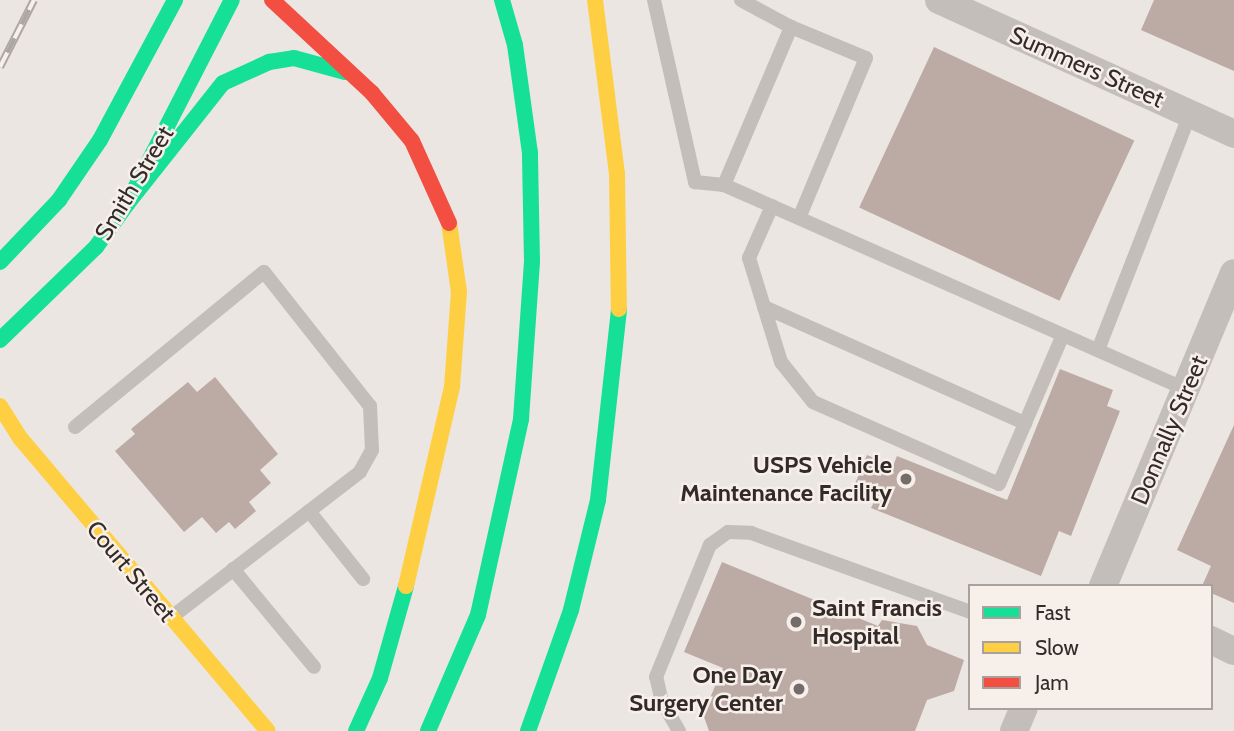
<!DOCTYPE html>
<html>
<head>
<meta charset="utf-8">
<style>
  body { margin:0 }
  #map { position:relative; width:1234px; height:731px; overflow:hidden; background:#ebe6e1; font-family:Cabin,sans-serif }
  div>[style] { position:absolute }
  .building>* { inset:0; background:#bcaaa5; transform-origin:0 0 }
  .lane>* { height:14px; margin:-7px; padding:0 7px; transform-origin:7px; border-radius:7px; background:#c4bebb }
  .street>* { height:28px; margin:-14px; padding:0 14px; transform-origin:14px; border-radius:14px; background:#c4bebb }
  .fast>* { height:16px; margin:-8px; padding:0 8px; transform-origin:8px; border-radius:8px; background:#16e098 }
  .slow>* { height:16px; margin:-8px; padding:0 8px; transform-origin:8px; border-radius:8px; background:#ffcf43 }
  .jam>* { height:16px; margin:-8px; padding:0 8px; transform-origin:8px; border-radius:8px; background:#f24e42 }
  .rail>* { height:8px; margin-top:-4px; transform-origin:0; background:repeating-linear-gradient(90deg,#f7efe9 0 16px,#aca7a5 0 32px); box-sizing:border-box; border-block:2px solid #aca7a5 }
  .dots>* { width:19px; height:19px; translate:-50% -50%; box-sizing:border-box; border:4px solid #f7efe9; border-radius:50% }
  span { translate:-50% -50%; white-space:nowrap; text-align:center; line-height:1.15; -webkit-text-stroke:5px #f7efe9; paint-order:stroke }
  .street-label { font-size:24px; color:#342b29 }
  .poi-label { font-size:24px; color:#342b29; font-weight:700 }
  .right { translate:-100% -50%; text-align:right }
  .left { translate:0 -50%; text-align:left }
  .legend { position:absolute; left:968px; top:584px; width:245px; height:126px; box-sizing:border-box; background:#f7efe9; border:2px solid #a9a19c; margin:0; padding:9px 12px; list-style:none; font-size:21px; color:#342b29 }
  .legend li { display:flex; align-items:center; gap:14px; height:35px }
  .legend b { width:35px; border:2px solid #a9a19c }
</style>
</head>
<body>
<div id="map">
  <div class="building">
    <i style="clip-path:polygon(1154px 0,1234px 0,1234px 71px,1141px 30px)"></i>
    <i style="left:934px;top:47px;width:221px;height:177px;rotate:25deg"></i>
    <i style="clip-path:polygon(1060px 369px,1113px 390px,1107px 406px,1120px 411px,1071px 536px,1059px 531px,1041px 576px,871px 508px,875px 500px,852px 491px,867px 455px,893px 466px,897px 456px,1007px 500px)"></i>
    <i style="clip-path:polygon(215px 377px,278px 454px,260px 470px,271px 483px,249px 502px,256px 511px,235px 529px,229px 522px,216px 533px,202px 517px,184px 532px,115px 451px,135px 434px,131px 429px,188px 382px,197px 392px)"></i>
    <i style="clip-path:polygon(1234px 425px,1234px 603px,1211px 593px,1211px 586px,1202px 586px,1211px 566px,1177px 550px)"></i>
    <i style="clip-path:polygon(722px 562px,878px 626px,882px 620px,917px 626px,927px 645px,964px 660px,954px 691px,927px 700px,915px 731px,709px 731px,703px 714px,723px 668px,684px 652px)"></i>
  </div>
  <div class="lane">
    <i style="left:654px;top:0;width:187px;rotate:77.3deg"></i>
    <i style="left:695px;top:182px;width:29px;rotate:6deg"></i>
    <i style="left:724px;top:185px;width:504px;rotate:23.87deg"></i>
    <i style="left:741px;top:0;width:57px;rotate:28.4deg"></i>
    <i style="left:724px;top:185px;width:172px;rotate:-67deg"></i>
    <i style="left:791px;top:27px;width:81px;rotate:22.5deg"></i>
    <i style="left:866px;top:58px;width:173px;rotate:112.7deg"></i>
    <i style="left:772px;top:206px;width:57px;rotate:113.9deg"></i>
    <i style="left:749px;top:258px;width:109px;rotate:72.9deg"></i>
    <i style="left:781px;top:362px;width:51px;rotate:51.3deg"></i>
    <i style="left:813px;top:402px;width:203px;rotate:23.8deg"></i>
    <i style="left:999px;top:484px;width:162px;rotate:-66.8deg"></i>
    <i style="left:764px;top:307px;width:286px;rotate:24deg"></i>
    <i style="left:1098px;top:350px;width:253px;rotate:-68.7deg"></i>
    <i style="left:75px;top:427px;width:244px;rotate:-39.4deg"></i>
    <i style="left:264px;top:272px;width:171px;rotate:51.7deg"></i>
    <i style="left:370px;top:406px;width:44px;rotate:87.4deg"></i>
    <i style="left:372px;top:450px;width:25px;rotate:119deg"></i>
    <i style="left:360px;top:472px;width:237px;rotate:142.4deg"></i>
    <i style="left:309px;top:511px;width:87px;rotate:51.5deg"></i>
    <i style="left:233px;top:569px;width:127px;rotate:50.4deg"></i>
    <i style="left:679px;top:731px;width:34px;rotate:-120deg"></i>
    <i style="left:662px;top:702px;width:26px;rotate:-103deg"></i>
    <i style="left:656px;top:677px;width:143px;rotate:-67.8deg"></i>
    <i style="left:710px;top:545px;width:22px;rotate:-36deg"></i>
    <i style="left:728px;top:532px;width:23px;rotate:2deg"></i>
    <i style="left:751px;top:533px;width:233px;rotate:19.8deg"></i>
  </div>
  <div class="street">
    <i style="left:939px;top:0;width:324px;rotate:24.4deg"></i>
    <i style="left:1103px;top:586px;width:339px;rotate:-67.3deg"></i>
    <i style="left:1211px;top:640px;width:25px;rotate:26deg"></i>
    <i style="left:1014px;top:731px;width:25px;rotate:-67deg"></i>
  </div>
  <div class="fast">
    <i style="left:127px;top:204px;width:154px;rotate:-51.6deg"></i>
    <i style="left:223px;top:83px;width:51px;rotate:-24.5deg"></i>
    <i style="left:269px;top:62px;width:25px;rotate:-9deg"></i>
    <i style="left:294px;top:58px;width:53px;rotate:15.4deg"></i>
    <i style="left:0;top:262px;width:86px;rotate:-46.4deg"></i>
    <i style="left:59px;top:200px;width:73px;rotate:-55.7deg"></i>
    <i style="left:100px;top:140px;width:159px;rotate:-61.8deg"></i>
    <i style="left:0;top:340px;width:134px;rotate:-44.1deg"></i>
    <i style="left:96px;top:247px;width:53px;rotate:-54.2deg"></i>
    <i style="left:127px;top:204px;width:229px;rotate:-62.8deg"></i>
    <i style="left:356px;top:731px;width:58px;rotate:-65.6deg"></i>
    <i style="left:380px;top:678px;width:96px;rotate:-74.2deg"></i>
    <i style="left:428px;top:731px;width:126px;rotate:-66.7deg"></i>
    <i style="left:478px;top:615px;width:201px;rotate:-77.6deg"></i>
    <i style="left:521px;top:419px;width:158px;rotate:-86deg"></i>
    <i style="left:532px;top:261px;width:108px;rotate:-91.1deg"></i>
    <i style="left:530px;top:153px;width:109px;rotate:-97.9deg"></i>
    <i style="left:515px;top:45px;width:47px;rotate:-106.1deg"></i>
    <i style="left:528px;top:731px;width:128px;rotate:-70.4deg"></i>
    <i style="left:571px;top:610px;width:113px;rotate:-76.2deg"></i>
    <i style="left:598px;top:500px;width:192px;rotate:-83.7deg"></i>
  </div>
  <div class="slow">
    <i style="left:595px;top:0;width:175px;rotate:82.8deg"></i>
    <i style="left:617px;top:174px;width:135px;rotate:89.2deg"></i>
    <i style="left:0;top:406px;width:39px;rotate:58deg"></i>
    <i style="left:21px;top:439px;width:382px;rotate:49.8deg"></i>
    <i style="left:406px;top:586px;width:204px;rotate:-77deg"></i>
    <i style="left:452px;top:387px;width:95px;rotate:-85.8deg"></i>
    <i style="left:459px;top:292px;width:70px;rotate:-98.2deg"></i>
  </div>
  <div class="jam">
    <i style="left:272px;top:0;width:137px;rotate:42.9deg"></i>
    <i style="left:372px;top:93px;width:62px;rotate:50.2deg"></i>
    <i style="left:412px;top:141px;width:90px;rotate:65.7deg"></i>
  </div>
  <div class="rail">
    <i style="left:0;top:67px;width:75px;rotate:-63.1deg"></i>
  </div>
  <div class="dots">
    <i style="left:906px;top:479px;background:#746c69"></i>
    <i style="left:796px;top:622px;background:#746c69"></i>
    <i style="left:799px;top:689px;background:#746c69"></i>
  </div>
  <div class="street-label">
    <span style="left:1087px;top:67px;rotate:24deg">Summers Street</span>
    <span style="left:134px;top:183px;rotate:-59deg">Smith Street</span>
    <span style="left:1169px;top:430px;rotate:-67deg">Donnally Street</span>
    <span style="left:131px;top:571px;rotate:50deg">Court Street</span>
  </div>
  <div class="poi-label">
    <span class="right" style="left:892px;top:479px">USPS Vehicle<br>Maintenance Facility</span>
    <span class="left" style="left:812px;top:622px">Saint Francis<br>Hospital</span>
    <span class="right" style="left:783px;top:689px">One Day<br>Surgery Center</span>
  </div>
  <ul class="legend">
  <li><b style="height:9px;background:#16e098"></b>Fast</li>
  <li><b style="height:9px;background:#ffcf43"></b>Slow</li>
  <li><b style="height:9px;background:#f24e42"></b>Jam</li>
  </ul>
</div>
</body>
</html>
